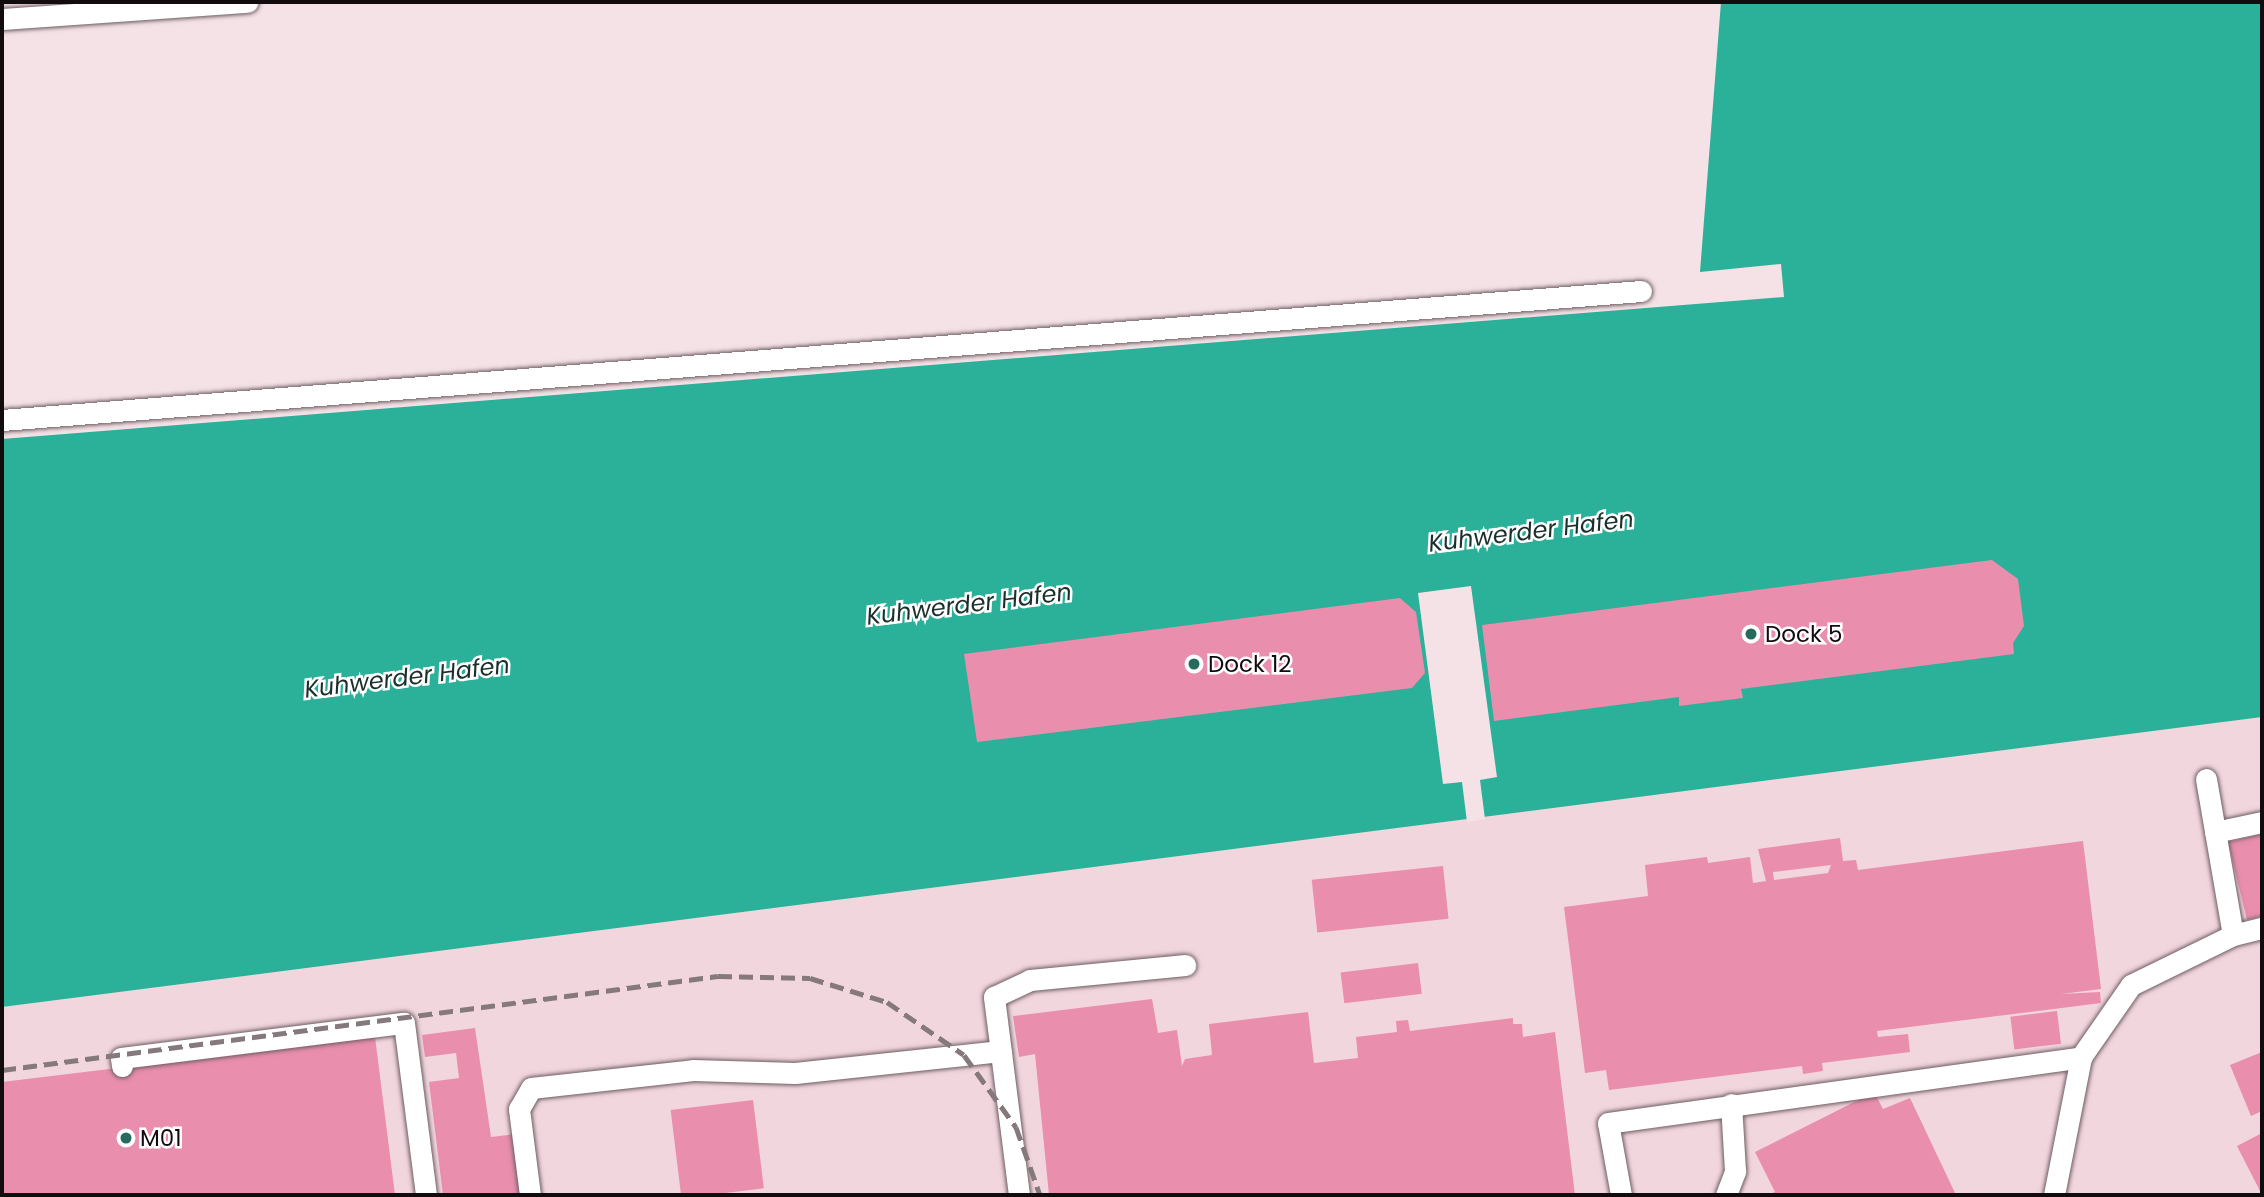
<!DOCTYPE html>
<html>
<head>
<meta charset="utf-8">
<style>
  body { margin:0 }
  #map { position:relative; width:2264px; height:1197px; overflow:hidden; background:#f5e2e7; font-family:Poppins,sans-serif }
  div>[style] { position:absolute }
  .built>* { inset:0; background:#f2d6de }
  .water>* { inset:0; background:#2bb099 }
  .pier>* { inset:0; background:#f5e2e7 }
  .building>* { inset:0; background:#e98ead; transform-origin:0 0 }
  .roads { filter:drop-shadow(0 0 2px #6d5d61) drop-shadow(0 0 2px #6d5d61) }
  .minor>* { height:21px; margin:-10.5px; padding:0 10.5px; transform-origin:10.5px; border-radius:10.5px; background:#fff }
  .rail>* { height:5px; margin-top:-2.5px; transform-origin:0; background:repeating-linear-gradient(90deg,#85797c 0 14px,transparent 0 21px) }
  .dots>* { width:19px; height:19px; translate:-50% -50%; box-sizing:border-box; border:4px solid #fff; border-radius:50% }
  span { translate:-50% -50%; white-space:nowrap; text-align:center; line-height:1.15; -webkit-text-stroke:5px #fff; paint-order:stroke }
  .poi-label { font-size:23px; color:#120c0e }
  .left { translate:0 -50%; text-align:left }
  .water-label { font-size:24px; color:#1b302b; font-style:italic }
  .frame { position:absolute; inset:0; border:4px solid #120c0e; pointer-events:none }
</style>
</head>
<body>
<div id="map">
  <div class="built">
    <i style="clip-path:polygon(2262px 717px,2262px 1195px,2px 1195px,2px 1007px)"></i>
  </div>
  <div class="water">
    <i style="clip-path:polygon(1721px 2px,2262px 2px,2262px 717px,2px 1007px,2px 439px,1784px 297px,1781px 264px,1700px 272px)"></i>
  </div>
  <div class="pier">
    <i style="clip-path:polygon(1471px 586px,1497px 777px,1480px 780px,1485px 819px,1467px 822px,1462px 782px,1443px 784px,1418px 593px)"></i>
  </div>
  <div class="building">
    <i style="clip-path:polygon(1992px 560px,2018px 579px,2024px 626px,2013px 643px,2014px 654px,1741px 689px,1743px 698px,1679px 706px,1679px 697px,1494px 721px,1482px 625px)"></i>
    <i style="clip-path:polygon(1400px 598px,1416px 612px,1425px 673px,1412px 688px,977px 742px,964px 654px)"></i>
    <i style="clip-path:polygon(2262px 834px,2262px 916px,2247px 920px,2228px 842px)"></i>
    <i style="clip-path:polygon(evenodd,1840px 838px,1843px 861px,1856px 860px,1858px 870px,2083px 841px,2101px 989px,2061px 994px,2100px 992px,2101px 1003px,1877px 1031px,1878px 1037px,1908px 1034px,1910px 1052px,1822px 1063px,1823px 1071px,1803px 1074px,1802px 1066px,1609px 1090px,1606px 1070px,1585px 1073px,1564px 907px,1648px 896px,1645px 865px,1707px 857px,1708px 863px,1750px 857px,1753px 883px,1766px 881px,1758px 849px,1840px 838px,1831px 865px,1828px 873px,1774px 880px,1773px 872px,1831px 865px)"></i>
    <i style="left:1443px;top:866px;width:53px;height:132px;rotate:84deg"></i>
    <i style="left:1418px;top:963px;width:31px;height:78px;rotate:83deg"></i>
    <i style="clip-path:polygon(1152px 999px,1158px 1033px,1177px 1030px,1182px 1066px,1185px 1059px,1212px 1055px,1209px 1024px,1308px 1012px,1314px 1063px,1358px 1058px,1356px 1037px,1397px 1032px,1396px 1021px,1408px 1020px,1410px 1031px,1513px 1018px,1513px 1024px,1522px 1024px,1523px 1037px,1555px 1032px,1575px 1195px,1049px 1195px,1035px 1054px,1019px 1057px,1013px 1016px)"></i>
    <i style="left:2057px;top:1011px;width:33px;height:47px;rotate:83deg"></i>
    <i style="clip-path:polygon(475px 1028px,491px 1137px,515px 1134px,523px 1195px,443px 1195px,429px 1082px,459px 1078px,456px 1053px,425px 1057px,422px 1035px)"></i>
    <i style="clip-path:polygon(375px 1037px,395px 1195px,2px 1195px,2px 1082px)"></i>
    <i style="clip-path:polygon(2262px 1052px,2262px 1111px,2251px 1116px,2230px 1065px)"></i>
    <i style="clip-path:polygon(1874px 1092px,1883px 1109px,1910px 1098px,1956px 1195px,1768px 1195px,1775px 1192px,1755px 1152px)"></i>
    <i style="left:753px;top:1100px;width:89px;height:83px;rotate:83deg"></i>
    <i style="clip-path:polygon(2262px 1133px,2262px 1195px,2237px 1146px)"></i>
  </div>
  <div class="roads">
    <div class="minor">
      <i style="left:2px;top:19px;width:246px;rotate:-4deg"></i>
      <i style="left:2px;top:420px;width:1644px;rotate:-4.5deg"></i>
      <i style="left:2206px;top:779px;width:158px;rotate:80.2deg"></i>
      <i style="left:2215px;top:832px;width:48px;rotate:-12deg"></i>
      <i style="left:122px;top:1066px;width:8px;rotate:-97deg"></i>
      <i style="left:121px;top:1058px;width:285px;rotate:-7.1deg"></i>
      <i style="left:404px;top:1023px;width:173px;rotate:82.7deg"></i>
      <i style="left:530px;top:1195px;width:87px;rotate:-97.3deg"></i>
      <i style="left:519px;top:1109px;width:24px;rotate:-60deg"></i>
      <i style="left:531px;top:1088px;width:163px;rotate:-6.3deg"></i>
      <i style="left:693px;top:1070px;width:102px;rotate:1.7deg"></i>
      <i style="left:795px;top:1073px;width:207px;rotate:-6.1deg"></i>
      <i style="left:1019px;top:1195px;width:200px;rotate:-97.2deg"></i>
      <i style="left:994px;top:997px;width:40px;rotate:-25deg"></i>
      <i style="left:1030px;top:980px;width:156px;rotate:-5.5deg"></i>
      <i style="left:1621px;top:1195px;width:73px;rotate:-100.2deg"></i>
      <i style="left:1608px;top:1123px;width:478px;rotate:-7.9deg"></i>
      <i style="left:1726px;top:1195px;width:26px;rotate:-69deg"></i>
      <i style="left:1735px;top:1171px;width:67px;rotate:-93.4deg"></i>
      <i style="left:2054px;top:1195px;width:141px;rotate:-78.9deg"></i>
      <i style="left:2081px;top:1057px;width:88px;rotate:-55.2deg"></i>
      <i style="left:2131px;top:985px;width:114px;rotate:-26.1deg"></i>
      <i style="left:2233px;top:935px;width:30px;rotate:-14deg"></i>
    </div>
  </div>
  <div class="rail">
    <i style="left:2px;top:1070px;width:722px;rotate:-7.48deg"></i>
    <i style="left:718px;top:976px;width:92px;rotate:1.2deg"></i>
    <i style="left:810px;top:978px;width:81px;rotate:17.3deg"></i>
    <i style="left:887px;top:1002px;width:93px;rotate:34.5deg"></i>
    <i style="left:964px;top:1055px;width:89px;rotate:54.2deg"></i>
    <i style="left:1016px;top:1127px;width:72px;rotate:70.6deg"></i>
  </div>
  <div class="dots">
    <i style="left:1751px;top:634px;background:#256a5c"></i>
    <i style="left:1194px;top:664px;background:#256a5c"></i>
    <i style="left:126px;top:1138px;background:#256a5c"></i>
  </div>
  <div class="poi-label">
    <span class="left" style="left:1765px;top:634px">Dock 5</span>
    <span class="left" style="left:1208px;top:664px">Dock 12</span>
    <span class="left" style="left:140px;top:1138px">M01</span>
  </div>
  <div class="water-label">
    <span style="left:1531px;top:531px;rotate:-7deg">Kuhwerder Hafen</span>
    <span style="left:969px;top:604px;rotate:-7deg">Kuhwerder Hafen</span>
    <span style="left:407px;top:677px;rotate:-7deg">Kuhwerder Hafen</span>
  </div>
  <div class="frame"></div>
</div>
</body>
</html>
